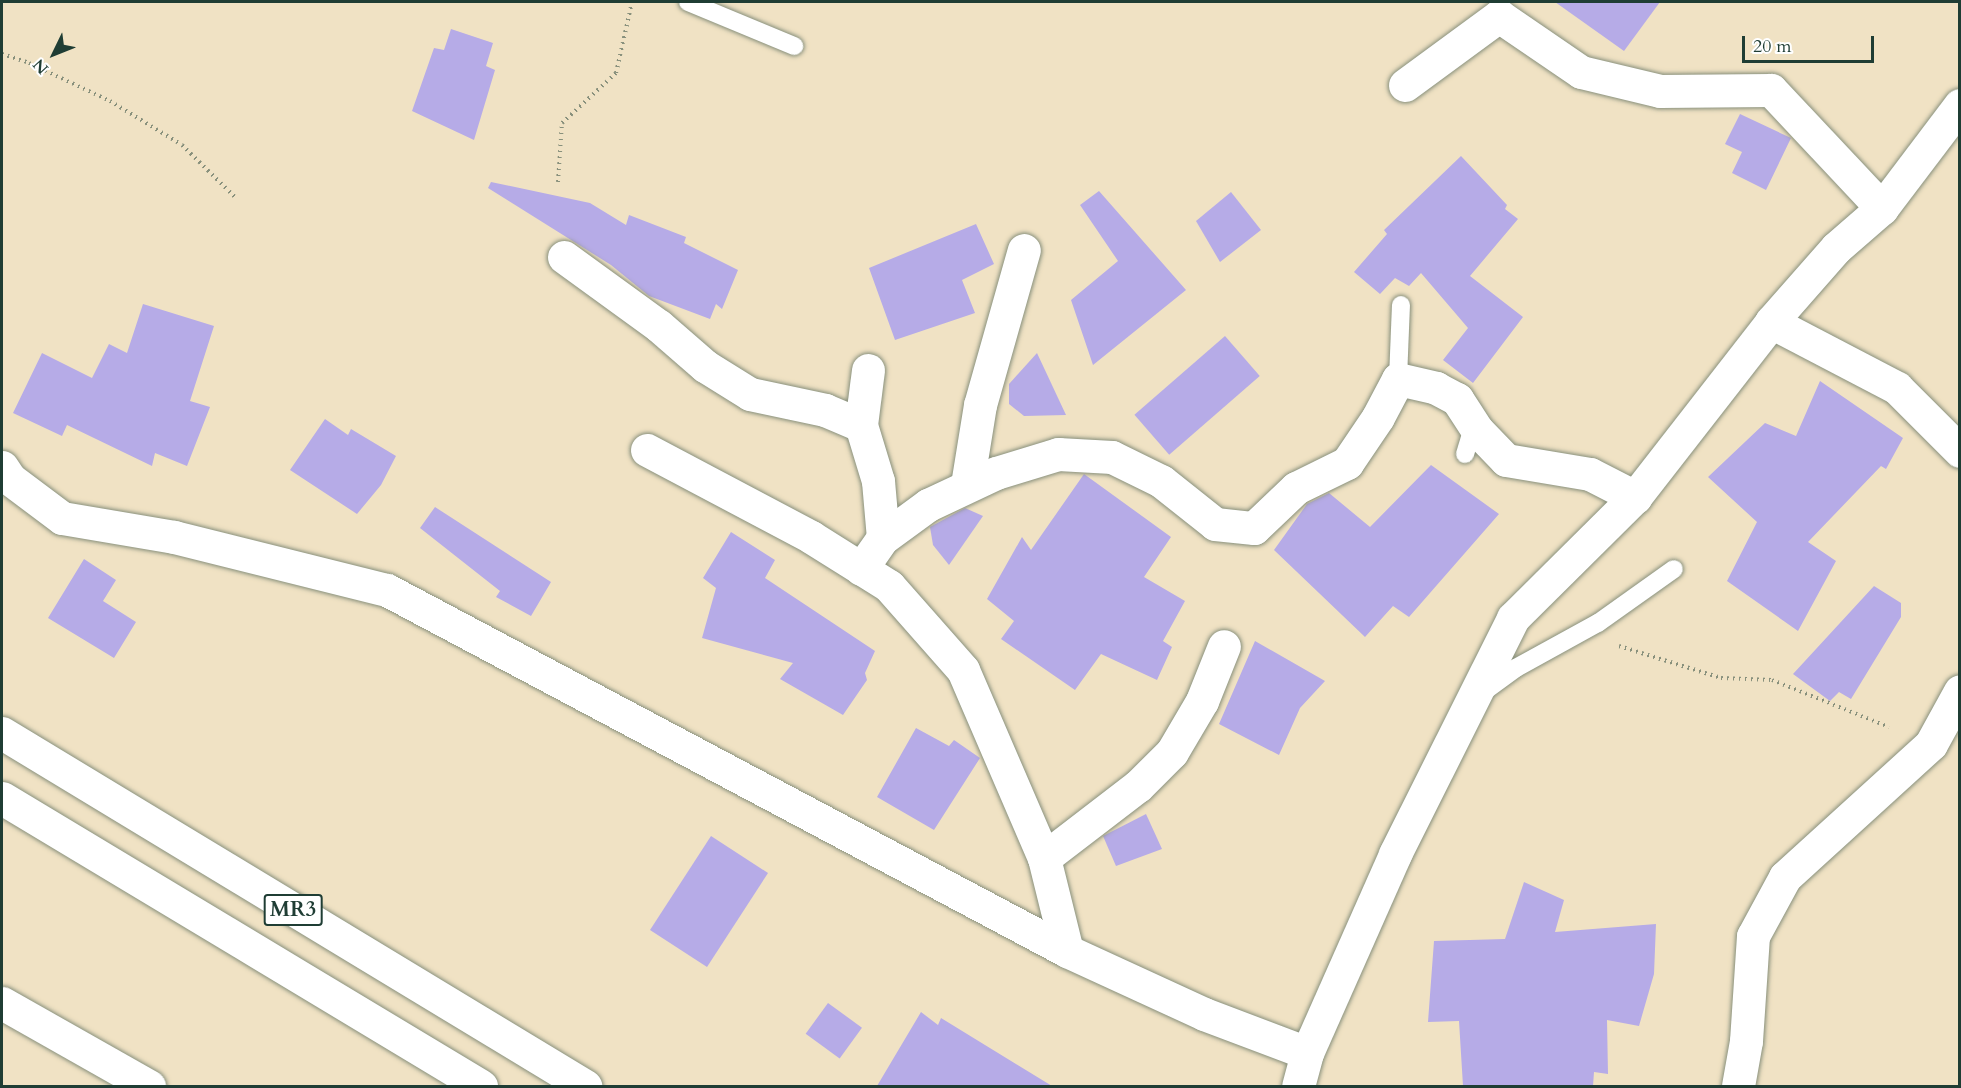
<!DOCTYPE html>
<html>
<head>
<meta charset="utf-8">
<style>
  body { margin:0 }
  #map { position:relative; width:1961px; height:1088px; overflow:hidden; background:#f0e2c4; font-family:Cardo,serif }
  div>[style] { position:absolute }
  .building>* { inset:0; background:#b6abe7; transform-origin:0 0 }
  .path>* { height:4px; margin-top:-2px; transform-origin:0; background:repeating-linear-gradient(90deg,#88907c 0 1.5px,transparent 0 6px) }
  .roads { filter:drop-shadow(0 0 2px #88907c) drop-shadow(0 0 2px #88907c) }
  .service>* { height:18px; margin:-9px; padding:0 9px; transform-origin:9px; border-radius:9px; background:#fff }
  .minor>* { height:33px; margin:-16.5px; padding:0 16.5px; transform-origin:16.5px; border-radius:16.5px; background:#fff }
  .tertiary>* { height:33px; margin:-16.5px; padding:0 16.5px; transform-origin:16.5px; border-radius:16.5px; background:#fff }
  .motorway>* { height:33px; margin:-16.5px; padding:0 16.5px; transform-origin:16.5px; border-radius:16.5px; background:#fff }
  span { translate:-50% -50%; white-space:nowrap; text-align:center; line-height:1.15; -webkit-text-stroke:6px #fff; paint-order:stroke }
  .shield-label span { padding:2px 4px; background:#fff; border:2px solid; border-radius:4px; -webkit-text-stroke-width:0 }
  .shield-label { font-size:21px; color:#1f3d34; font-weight:700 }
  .frame { position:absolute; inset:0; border:3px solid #1f3d34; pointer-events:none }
  .north { position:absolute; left:24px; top:24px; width:60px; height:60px; -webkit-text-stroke:4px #fff; paint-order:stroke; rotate:227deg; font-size:16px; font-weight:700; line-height:24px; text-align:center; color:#1f3d34 }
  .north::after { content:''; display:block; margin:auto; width:21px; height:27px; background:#1f3d34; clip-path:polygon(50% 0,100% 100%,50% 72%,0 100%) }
  .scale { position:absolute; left:1742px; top:36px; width:132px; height:27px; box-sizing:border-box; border:3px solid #1f3d34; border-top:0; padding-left:8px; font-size:18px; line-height:21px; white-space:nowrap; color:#1f3d34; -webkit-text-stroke:4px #fff; paint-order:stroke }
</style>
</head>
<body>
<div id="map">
  <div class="building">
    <i style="clip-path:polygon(1555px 2px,1660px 2px,1624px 51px)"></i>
    <i style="clip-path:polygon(451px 29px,493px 43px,486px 66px,495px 70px,474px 140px,412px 111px,434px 48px,444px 50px)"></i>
    <i style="clip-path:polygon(1740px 114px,1791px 138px,1766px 190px,1732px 173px,1742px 152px,1725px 144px)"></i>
    <i style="clip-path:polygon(1461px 156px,1507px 205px,1505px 209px,1518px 219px,1470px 276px,1523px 317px,1473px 383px,1443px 360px,1468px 328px,1421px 273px,1409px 286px,1395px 278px,1380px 294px,1354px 272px,1387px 234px,1384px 230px)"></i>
    <i style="clip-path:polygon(491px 182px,590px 203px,626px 225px,629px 215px,686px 237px,684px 243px,738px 270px,722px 309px,716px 304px,710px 319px,649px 296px,611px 265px,488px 188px)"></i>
    <i style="clip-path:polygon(1099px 191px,1186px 290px,1093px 365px,1071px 300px,1118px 261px,1080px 205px)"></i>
    <i style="clip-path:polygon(1231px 192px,1261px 230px,1220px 262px,1196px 221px)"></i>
    <i style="clip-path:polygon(976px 224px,994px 264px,962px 280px,975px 313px,895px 340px,869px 268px)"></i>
    <i style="clip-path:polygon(143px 304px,214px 326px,190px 401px,210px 407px,187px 466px,155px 453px,152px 466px,67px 425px,62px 436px,13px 413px,42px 353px,92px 378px,109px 344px,127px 353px)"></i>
    <i style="left:1225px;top:336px;width:53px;height:120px;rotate:49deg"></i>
    <i style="clip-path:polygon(1037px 353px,1066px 415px,1024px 416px,1009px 404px,1009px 384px)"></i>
    <i style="clip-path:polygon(1820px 381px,1903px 438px,1886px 469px,1881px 466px,1808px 542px,1836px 561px,1798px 631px,1727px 581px,1757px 522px,1708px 477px,1765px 423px,1796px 436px)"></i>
    <i style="clip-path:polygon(325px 419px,348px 435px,351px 429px,396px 456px,381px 485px,357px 514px,290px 470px)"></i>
    <i style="clip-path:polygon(1431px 465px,1499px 514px,1409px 617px,1393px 606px,1365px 637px,1274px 550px,1307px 504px,1329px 493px,1370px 527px)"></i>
    <i style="clip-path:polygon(1084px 474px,1171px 537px,1144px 577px,1185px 601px,1163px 641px,1172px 647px,1157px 680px,1101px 654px,1075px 690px,1001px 639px,1014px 621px,987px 599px,1022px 537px,1031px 550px)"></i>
    <i style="clip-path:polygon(435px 507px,551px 582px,531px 616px,496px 597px,500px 591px,420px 528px)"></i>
    <i style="clip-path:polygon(965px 508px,983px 516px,949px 565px,933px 545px,930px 527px)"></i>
    <i style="clip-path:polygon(731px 532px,775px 560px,765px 578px,875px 651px,865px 673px,867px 680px,843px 715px,780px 679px,793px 663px,702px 638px,716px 588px,703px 578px)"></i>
    <i style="clip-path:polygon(84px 559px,116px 580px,103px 601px,136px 622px,114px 658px,48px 618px)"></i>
    <i style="clip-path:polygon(1874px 586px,1901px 603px,1901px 617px,1851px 699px,1839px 692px,1830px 701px,1793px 674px)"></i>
    <i style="clip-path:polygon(1255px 641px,1325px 681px,1300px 708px,1279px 755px,1219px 724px)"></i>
    <i style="clip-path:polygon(916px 728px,949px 746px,954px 740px,980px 758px,934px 830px,877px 797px)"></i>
    <i style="clip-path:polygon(1146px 814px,1162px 849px,1116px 866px,1103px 836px)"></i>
    <i style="left:711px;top:836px;width:68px;height:112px;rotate:33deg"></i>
    <i style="clip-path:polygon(1524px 882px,1564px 900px,1555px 932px,1656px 924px,1654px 974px,1639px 1026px,1607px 1020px,1608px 1074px,1594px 1072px,1593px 1086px,1463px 1086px,1459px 1021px,1428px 1022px,1434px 941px,1505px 939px)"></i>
    <i style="left:828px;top:1003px;width:42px;height:38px;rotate:36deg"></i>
    <i style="clip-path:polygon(921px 1012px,938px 1025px,941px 1018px,1052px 1086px,877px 1086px)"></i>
  </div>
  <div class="path">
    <i style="left:2px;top:54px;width:28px;rotate:18deg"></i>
    <i style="left:29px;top:63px;width:89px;rotate:25.1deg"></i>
    <i style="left:110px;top:101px;width:84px;rotate:31.4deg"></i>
    <i style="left:182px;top:145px;width:76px;rotate:44.5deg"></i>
    <i style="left:558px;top:182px;width:59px;rotate:-86.1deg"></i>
    <i style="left:562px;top:123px;width:74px;rotate:-42.8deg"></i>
    <i style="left:616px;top:73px;width:73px;rotate:-77.3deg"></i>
    <i style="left:1619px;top:646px;width:107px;rotate:17.4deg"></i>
    <i style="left:1721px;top:678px;width:51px;rotate:2.2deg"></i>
    <i style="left:1772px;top:680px;width:126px;rotate:21.9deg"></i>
  </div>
  <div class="roads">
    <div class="service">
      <i style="left:688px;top:2px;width:115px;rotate:22.5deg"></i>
      <i style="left:1398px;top:379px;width:74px;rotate:-87.7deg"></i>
      <i style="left:1465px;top:454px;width:31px;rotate:-73deg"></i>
      <i style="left:1482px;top:693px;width:42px;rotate:-36.3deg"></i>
      <i style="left:1516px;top:668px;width:94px;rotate:-28.8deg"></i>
      <i style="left:1598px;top:623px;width:93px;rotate:-35.4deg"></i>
    </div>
    <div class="minor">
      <i style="left:1405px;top:85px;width:117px;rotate:-36.3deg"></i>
      <i style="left:1499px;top:16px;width:99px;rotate:34.3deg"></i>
      <i style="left:1581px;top:72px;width:81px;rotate:13.5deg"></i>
      <i style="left:1660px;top:91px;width:111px;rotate:-0.5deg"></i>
      <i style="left:1771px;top:90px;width:162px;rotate:46.8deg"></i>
      <i style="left:564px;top:257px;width:117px;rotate:36deg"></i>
      <i style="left:659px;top:326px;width:61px;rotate:41deg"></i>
      <i style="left:705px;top:366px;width:53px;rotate:31.9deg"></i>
      <i style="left:750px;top:394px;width:77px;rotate:12deg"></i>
      <i style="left:825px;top:410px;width:39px;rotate:23deg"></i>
      <i style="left:1771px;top:322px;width:142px;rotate:27.6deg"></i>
      <i style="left:1897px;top:388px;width:89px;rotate:45deg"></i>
      <i style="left:868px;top:370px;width:55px;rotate:97.3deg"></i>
      <i style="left:861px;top:425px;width:59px;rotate:73.1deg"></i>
      <i style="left:878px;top:481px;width:57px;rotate:85deg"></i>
      <i style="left:647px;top:450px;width:186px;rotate:27.9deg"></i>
      <i style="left:811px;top:537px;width:92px;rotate:32.1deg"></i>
      <i style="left:889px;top:586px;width:112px;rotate:48.6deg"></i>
      <i style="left:963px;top:670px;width:205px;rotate:66.7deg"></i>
      <i style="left:1044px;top:858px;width:96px;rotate:76.1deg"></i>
      <i style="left:967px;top:485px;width:81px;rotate:-80.8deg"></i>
      <i style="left:980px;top:405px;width:161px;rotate:-74.2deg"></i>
      <i style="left:861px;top:569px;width:38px;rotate:-55deg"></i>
      <i style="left:883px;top:538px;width:56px;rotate:-36.3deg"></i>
      <i style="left:928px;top:505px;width:75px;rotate:-25.2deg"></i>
      <i style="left:996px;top:473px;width:65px;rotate:-17deg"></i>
      <i style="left:1058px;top:454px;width:54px;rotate:3.2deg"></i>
      <i style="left:1112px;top:457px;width:55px;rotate:26.1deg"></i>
      <i style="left:1161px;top:481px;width:69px;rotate:38.5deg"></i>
      <i style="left:1215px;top:524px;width:39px;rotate:6deg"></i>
      <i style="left:1254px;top:528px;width:58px;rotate:-43.6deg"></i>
      <i style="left:1296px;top:488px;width:57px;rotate:-26.1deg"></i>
      <i style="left:1347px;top:463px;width:55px;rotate:-56deg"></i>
      <i style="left:1378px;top:417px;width:43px;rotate:-62.2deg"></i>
      <i style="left:1398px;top:379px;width:39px;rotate:13deg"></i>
      <i style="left:1436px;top:388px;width:24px;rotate:28deg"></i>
      <i style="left:1457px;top:399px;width:38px;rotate:57deg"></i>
      <i style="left:1478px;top:431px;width:40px;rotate:46deg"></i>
      <i style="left:1506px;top:460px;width:85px;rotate:9.5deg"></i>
      <i style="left:1590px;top:474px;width:51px;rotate:27.1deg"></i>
      <i style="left:1044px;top:858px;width:118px;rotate:-37.5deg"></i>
      <i style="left:1138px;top:786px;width:48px;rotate:-45deg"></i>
      <i style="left:1172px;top:752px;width:59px;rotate:-59.5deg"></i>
      <i style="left:1202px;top:701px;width:59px;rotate:-68.2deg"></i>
      <i style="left:2px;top:1003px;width:169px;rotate:29.5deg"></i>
      <i style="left:1307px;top:1053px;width:218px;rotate:-66.1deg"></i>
      <i style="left:1395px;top:854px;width:264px;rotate:-63.4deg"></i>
      <i style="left:1513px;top:618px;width:172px;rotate:-44.8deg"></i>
      <i style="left:1635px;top:497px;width:222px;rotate:-52.1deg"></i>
      <i style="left:1771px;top:322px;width:98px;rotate:-48.7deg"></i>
      <i style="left:1836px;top:248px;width:61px;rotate:-41deg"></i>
      <i style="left:1882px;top:208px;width:129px;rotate:-52.9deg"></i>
      <i style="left:1738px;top:1086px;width:46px;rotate:-79.9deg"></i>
      <i style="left:1746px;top:1041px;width:105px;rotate:-86.2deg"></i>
      <i style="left:1753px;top:936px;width:67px;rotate:-61.5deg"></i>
      <i style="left:1785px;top:877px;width:197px;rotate:-42.3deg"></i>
      <i style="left:1931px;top:744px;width:60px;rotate:-61.3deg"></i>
    </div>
    <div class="tertiary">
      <i style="left:2px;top:467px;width:14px;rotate:56deg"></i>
      <i style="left:10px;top:479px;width:65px;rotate:36.9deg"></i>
      <i style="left:62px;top:518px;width:114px;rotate:9.6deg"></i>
      <i style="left:174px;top:537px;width:219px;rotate:14deg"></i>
      <i style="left:387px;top:590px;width:770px;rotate:27.96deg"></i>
      <i style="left:1067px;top:951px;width:151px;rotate:24.7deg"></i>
      <i style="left:1204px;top:1014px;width:110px;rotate:20.7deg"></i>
      <i style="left:1307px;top:1053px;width:34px;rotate:105deg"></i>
    </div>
    <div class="motorway">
      <i style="left:2px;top:733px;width:682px;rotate:31.19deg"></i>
      <i style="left:2px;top:798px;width:559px;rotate:31.02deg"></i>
    </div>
  </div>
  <div class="shield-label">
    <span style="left:293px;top:910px">MR3</span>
  </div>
  <div class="frame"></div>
  <div class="north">N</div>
  <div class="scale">20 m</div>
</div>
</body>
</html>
